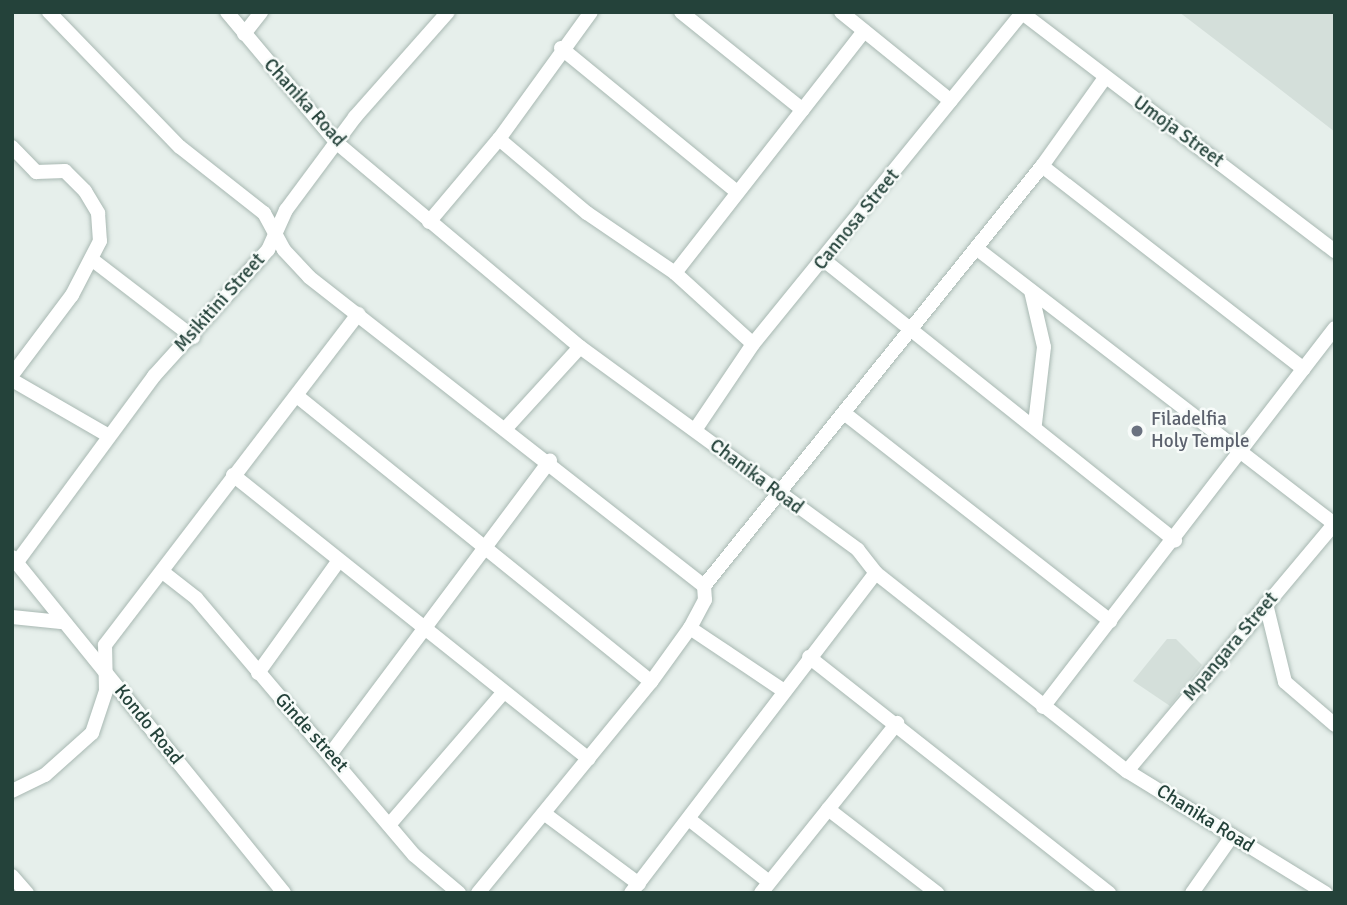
<!DOCTYPE html>
<html>
<head>
<meta charset="utf-8">
<style>
  body { margin:0 }
  #map { position:relative; width:1347px; height:905px; overflow:hidden; background:#e6efeb; font-family:Signika,sans-serif }
  div>[style] { position:absolute }
  .built>* { inset:0; background:#d4dfda }
  .roads { filter:drop-shadow(0 0 2px #a8b8b2) drop-shadow(0 0 2px #a8b8b2) }
  .minor>* { height:14px; margin:-7px; padding:0 7px; transform-origin:7px; border-radius:7px; background:#fff }
  .dots>* { width:19px; height:19px; translate:-50% -50%; box-sizing:border-box; border:4px solid #f7fbf9; border-radius:50% }
  span { translate:-50% -50%; white-space:nowrap; text-align:center; line-height:1.15; -webkit-text-stroke:5px #f7fbf9; paint-order:stroke }
  .street-label { font-size:19px; color:#24423a }
  .worship-label { font-size:19px; color:#5b616d }
  .left { translate:0 -50%; text-align:left }
  .frame { position:absolute; inset:0; border:14px solid #24423a; pointer-events:none }
</style>
</head>
<body>
<div id="map">
  <div class="built">
    <i style="clip-path:polygon(1179px 12px,1335px 12px,1335px 132px,1281px 90px)"></i>
    <i style="clip-path:polygon(1167px 639px,1176px 639px,1202px 665px,1170px 706px,1133px 681px)"></i>
  </div>
  <div class="roads">
    <div class="minor">
      <i style="left:49px;top:12px;width:188px;rotate:45.9deg"></i>
      <i style="left:180px;top:147px;width:107px;rotate:38.2deg"></i>
      <i style="left:264px;top:213px;width:42px;rotate:61.6deg"></i>
      <i style="left:284px;top:250px;width:37px;rotate:47deg"></i>
      <i style="left:309px;top:277px;width:502px;rotate:38.04deg"></i>
      <i style="left:227px;top:12px;width:171px;rotate:50deg"></i>
      <i style="left:337px;top:143px;width:317px;rotate:40deg"></i>
      <i style="left:580px;top:347px;width:344px;rotate:36.1deg"></i>
      <i style="left:858px;top:550px;width:29px;rotate:52deg"></i>
      <i style="left:876px;top:573px;width:320px;rotate:38.3deg"></i>
      <i style="left:1127px;top:771px;width:233px;rotate:31.6deg"></i>
      <i style="left:681px;top:12px;width:156px;rotate:38.8deg"></i>
      <i style="left:841px;top:12px;width:141px;rotate:39deg"></i>
      <i style="left:1021px;top:12px;width:395px;rotate:37.3deg"></i>
      <i style="left:244px;top:34px;width:28px;rotate:-52deg"></i>
      <i style="left:561px;top:48px;width:226px;rotate:39.3deg"></i>
      <i style="left:499px;top:139px;width:115px;rotate:40.1deg"></i>
      <i style="left:587px;top:213px;width:107px;rotate:34.3deg"></i>
      <i style="left:675px;top:273px;width:105px;rotate:42.3deg"></i>
      <i style="left:12px;top:147px;width:35px;rotate:46deg"></i>
      <i style="left:36px;top:172px;width:29px;rotate:-2deg"></i>
      <i style="left:65px;top:171px;width:28px;rotate:45deg"></i>
      <i style="left:85px;top:191px;width:26px;rotate:59deg"></i>
      <i style="left:98px;top:213px;width:28px;rotate:86deg"></i>
      <i style="left:100px;top:241px;width:61px;rotate:117.4deg"></i>
      <i style="left:72px;top:295px;width:100px;rotate:126.9deg"></i>
      <i style="left:1042px;top:166px;width:331px;rotate:37.8deg"></i>
      <i style="left:429px;top:222px;width:109px;rotate:-49.9deg"></i>
      <i style="left:499px;top:139px;width:157px;rotate:-54.1deg"></i>
      <i style="left:976px;top:248px;width:452px;rotate:37.6deg"></i>
      <i style="left:94px;top:261px;width:125px;rotate:37.5deg"></i>
      <i style="left:825px;top:261px;width:448px;rotate:38.6deg"></i>
      <i style="left:675px;top:273px;width:307px;rotate:-52deg"></i>
      <i style="left:1031px;top:291px;width:57px;rotate:76.9deg"></i>
      <i style="left:1044px;top:347px;width:78px;rotate:96.7deg"></i>
      <i style="left:12px;top:380px;width:112px;rotate:30deg"></i>
      <i style="left:297px;top:396px;width:455px;rotate:38.9deg"></i>
      <i style="left:844px;top:413px;width:338px;rotate:38deg"></i>
      <i style="left:507px;top:427px;width:108px;rotate:-47.6deg"></i>
      <i style="left:695px;top:430px;width:104px;rotate:-56deg"></i>
      <i style="left:753px;top:344px;width:428px;rotate:-50.9deg"></i>
      <i style="left:233px;top:475px;width:455px;rotate:38.6deg"></i>
      <i style="left:12px;top:557px;width:432px;rotate:51deg"></i>
      <i style="left:17px;top:562px;width:231px;rotate:-53.6deg"></i>
      <i style="left:154px;top:376px;width:170px;rotate:-47.9deg"></i>
      <i style="left:268px;top:250px;width:44px;rotate:-65.8deg"></i>
      <i style="left:286px;top:210px;width:116px;rotate:-53.4deg"></i>
      <i style="left:355px;top:117px;width:140px;rotate:-48.5deg"></i>
      <i style="left:164px;top:573px;width:41px;rotate:38deg"></i>
      <i style="left:196px;top:598px;width:337px;rotate:49.7deg"></i>
      <i style="left:414px;top:855px;width:59px;rotate:40.2deg"></i>
      <i style="left:1266px;top:604px;width:80px;rotate:76.3deg"></i>
      <i style="left:1285px;top:682px;width:66px;rotate:40.7deg"></i>
      <i style="left:12px;top:617px;width:49px;rotate:5.8deg"></i>
      <i style="left:690px;top:628px;width:113px;rotate:33.8deg"></i>
      <i style="left:809px;top:657px;width:382px;rotate:38.2deg"></i>
      <i style="left:258px;top:673px;width:135px;rotate:-54.3deg"></i>
      <i style="left:1043px;top:707px;width:478px;rotate:-52.4deg"></i>
      <i style="left:332px;top:752px;width:364px;rotate:-53.2deg"></i>
      <i style="left:1127px;top:771px;width:324px;rotate:-50deg"></i>
      <i style="left:12px;top:791px;width:37px;rotate:-26deg"></i>
      <i style="left:45px;top:775px;width:63px;rotate:-41.8deg"></i>
      <i style="left:92px;top:733px;width:44px;rotate:-71.6deg"></i>
      <i style="left:106px;top:691px;width:46px;rotate:-91.2deg"></i>
      <i style="left:105px;top:645px;width:417px;rotate:-52.6deg"></i>
      <i style="left:828px;top:809px;width:138px;rotate:37.6deg"></i>
      <i style="left:545px;top:814px;width:117px;rotate:36.7deg"></i>
      <i style="left:690px;top:820px;width:100px;rotate:38.1deg"></i>
      <i style="left:389px;top:825px;width:173px;rotate:-49.2deg"></i>
      <i style="left:12px;top:876px;width:23px;rotate:49deg"></i>
      <i style="left:478px;top:893px;width:273px;rotate:-50.7deg"></i>
      <i style="left:651px;top:682px;width:67px;rotate:-54.2deg"></i>
      <i style="left:690px;top:628px;width:32px;rotate:-62deg"></i>
      <i style="left:705px;top:600px;width:14px;rotate:-94deg"></i>
      <i style="left:704px;top:586px;width:539px;rotate:-51.17deg"></i>
      <i style="left:1042px;top:166px;width:107px;rotate:-54.5deg"></i>
      <i style="left:631px;top:893px;width:403px;rotate:-52.6deg"></i>
      <i style="left:761px;top:893px;width:218px;rotate:-51.3deg"></i>
      <i style="left:1192px;top:893px;width:70px;rotate:-54.9deg"></i>
    </div>
  </div>
  <div class="dots">
    <i style="left:1137px;top:431px;background:#6b7280"></i>
  </div>
  <div class="street-label">
    <span style="left:304px;top:103px;rotate:48deg">Chanika Road</span>
    <span style="left:1178px;top:132px;rotate:36deg">Umoja Street</span>
    <span style="left:857px;top:220px;rotate:-51deg">Cannosa Street</span>
    <span style="left:220px;top:303px;rotate:-48deg">Msikitini Street</span>
    <span style="left:756px;top:477px;rotate:37deg">Chanika Road</span>
    <span style="left:1231px;top:647px;rotate:-50deg">Mpangara Street</span>
    <span style="left:148px;top:725px;rotate:51deg">Kondo Road</span>
    <span style="left:311px;top:733px;rotate:48deg">Ginde street</span>
    <span style="left:1205px;top:819px;rotate:32deg">Chanika Road</span>
  </div>
  <div class="worship-label">
    <span class="left" style="left:1151px;top:431px">Filadelfia<br>Holy Temple</span>
  </div>
  <div class="frame"></div>
</div>
</body>
</html>
